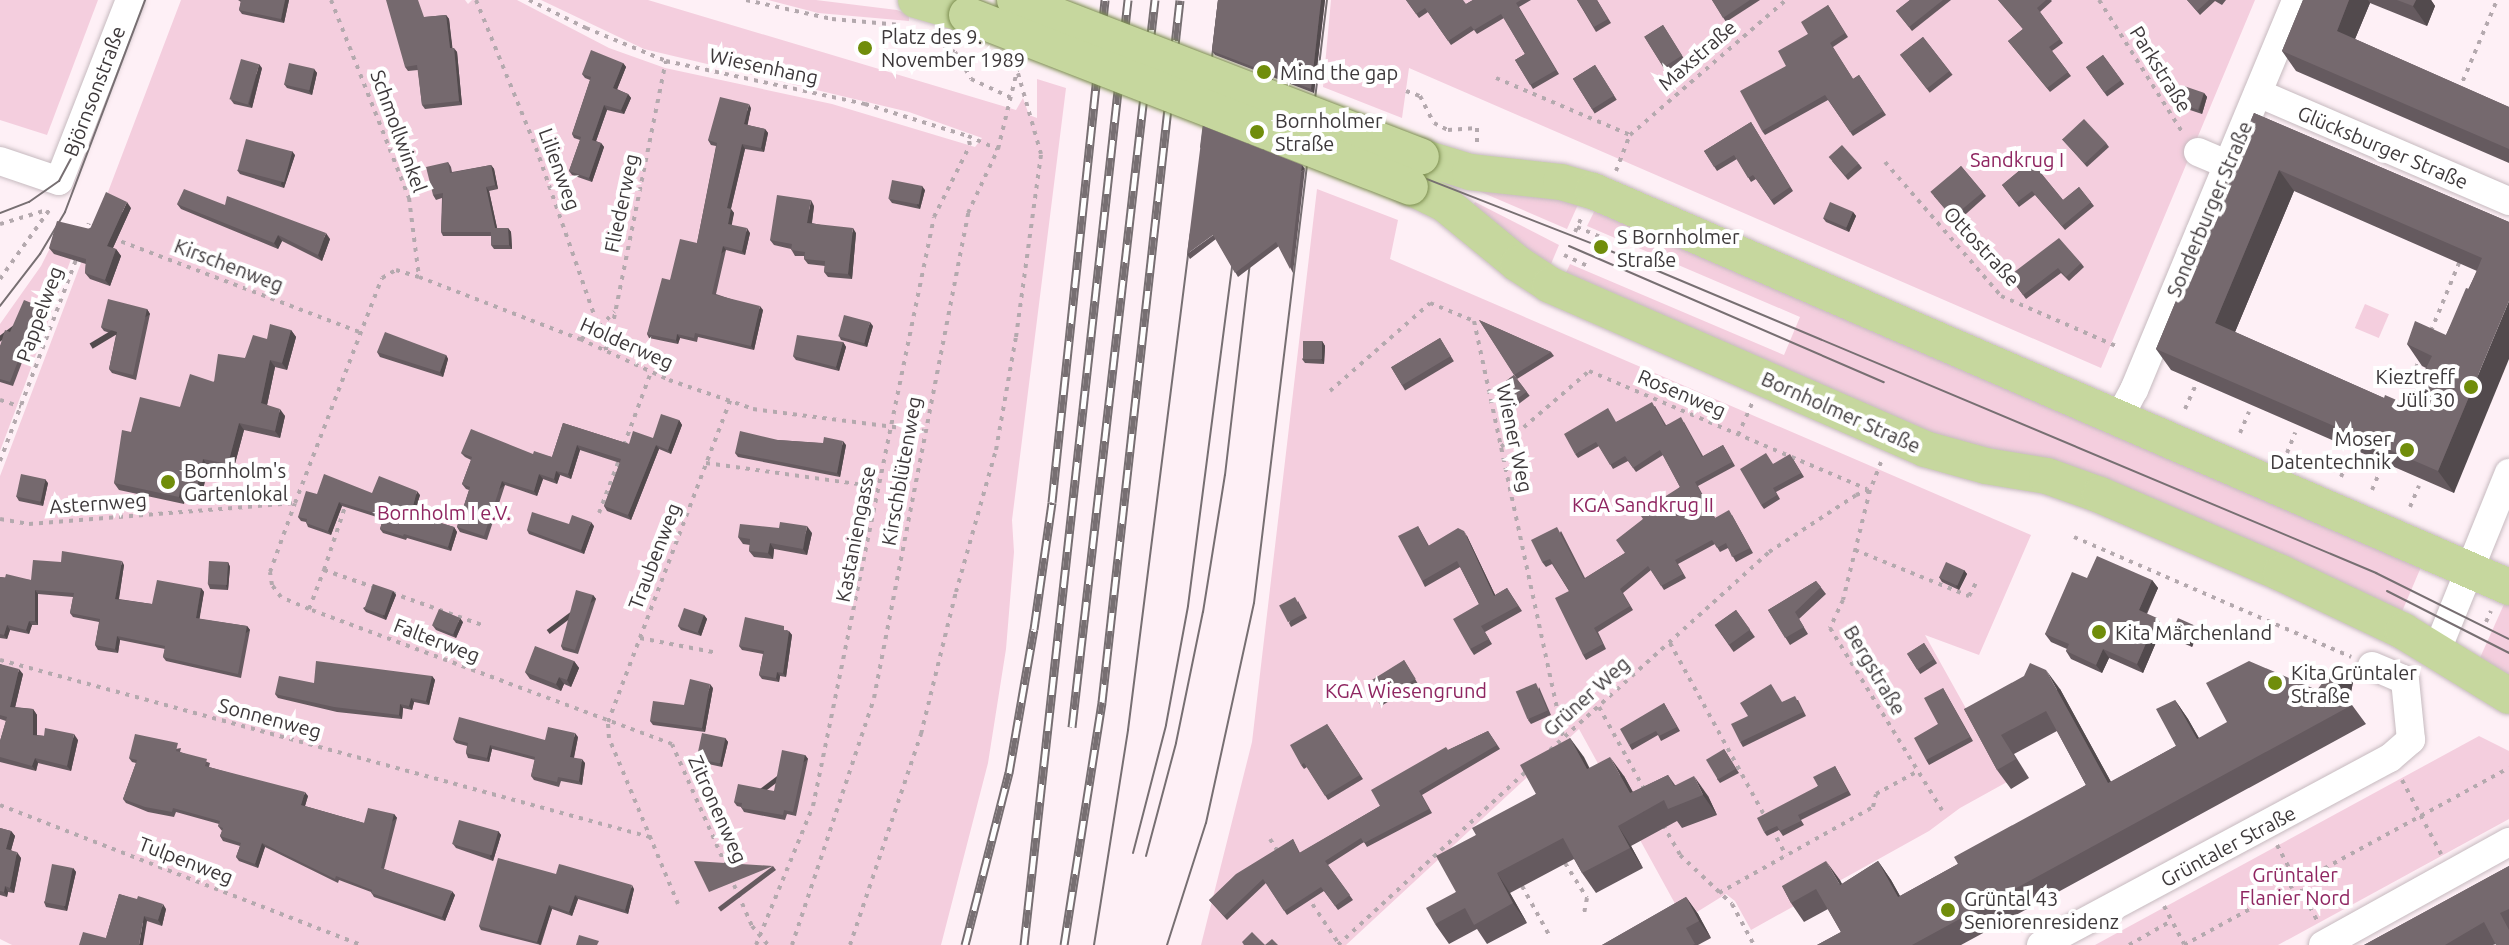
<!DOCTYPE html>
<html>
<head>
<meta charset="utf-8">
<style>
  body { margin:0 }
  #map { position:relative; width:2509px; height:945px; overflow:hidden; background:#fef0f6; font-family:Ubuntu,sans-serif }
  div>[style] { position:absolute }
  .green>* { inset:0; background:#f4cede; transform-origin:0 0 }
  .path>* { height:4px; margin-top:-2px; transform-origin:0; background:repeating-linear-gradient(90deg,#b4a9ae 0 4px,transparent 0 10px) }
  .roads { filter:drop-shadow(0 0 2px #c6babf) drop-shadow(0 0 2px #c6babf) }
  .minor>* { height:28px; margin:-14px; padding:0 14px; transform-origin:14px; border-radius:14px; background:#fff }
  .major>* { height:36px; margin:-18px; padding:0 18px; transform-origin:18px; border-radius:18px; background:#c6d79e }
  .tram>* { height:2px; margin:-1px; padding:0 1px; transform-origin:1px; border-radius:1px; background:#776f72 }
  .rail>* { height:9px; margin-top:-4.5px; transform-origin:0; background:repeating-linear-gradient(90deg,#fff 0 18px,#776f72 0 36px); box-sizing:border-box; border-block:2px solid #776f72 }
  .bridges { filter:drop-shadow(0 0 2px #7d8e51) drop-shadow(0 0 2px #7d8e51) }
  .major-bridge>* { height:36px; margin:-18px; padding:0 18px; transform-origin:18px; border-radius:18px; background:#c6d79e }
  .wall>* { inset:0; background:#655a5f; transform-origin:0 0 }
  .shaded-wall>* { inset:0; background:#524a4d; transform-origin:0 0 }
  .building>* { inset:0; background:#75696e; transform-origin:0 0 }
  .dots>* { width:22px; height:22px; translate:-50% -50%; box-sizing:border-box; border:4px solid #fff; border-radius:50% }
  span { translate:-50% -50%; white-space:nowrap; text-align:center; line-height:1.15; -webkit-text-stroke:8px #fff; paint-order:stroke }
  .poi-label { font-size:20px; color:#3d383a }
  .left { translate:0 -50%; text-align:left }
  .right { translate:-100% -50%; text-align:right }
  .street-label { font-size:20px; color:#3d383a }
  .park-label { font-size:20px; color:#8f2661 }
</style>
</head>
<body>
<div id="map">
  <div class="green">
    <i style="clip-path:polygon(0 0,98px 0,47px 135px,0 120px)"></i>
    <i style="clip-path:polygon(181px 0,465px 0,468px 4px,472px 0,517px 0,609px 48px,665px 68px,832px 104px,975px 147px,982px 138px,909px 112px,644px 49px,541px 0,648px 0,1016px 110px,1023px 98px,1029px 115px,1037px 118px,1037px 79px,1066px 88px,1012px 520px,1014px 552px,1006px 649px,988px 763px,941px 945px,12px 945px,0 939px,0 476px)"></i>
    <i style="clip-path:polygon(768px 0,816px 0,897px 10px,909px 15px,909px 21px,818px 13px)"></i>
    <i style="clip-path:polygon(1331px 0,2255px 0,2101px 368px,1409px 68px,1402px 118px,1323px 87px)"></i>
    <i style="clip-path:polygon(1482px 184px,1581px 198px,1567px 229px,1481px 192px)"></i>
    <i style="clip-path:polygon(1317px 189px,1398px 220px,1390px 259px,2031px 535px,1979px 655px,1925px 635px,2007px 782px,1960px 808px,1929px 831px,1751px 930px,1735px 901px,1726px 894px,1684px 920px,1579px 729px,1346px 945px,1201px 945px,1252px 742px)"></i>
    <i style="clip-path:polygon(1475px 202px,1559px 245px,1548px 271px,1470px 209px)"></i>
    <i style="clip-path:polygon(1598px 204px,2424px 560px,2401px 614px,1980px 453px,1563px 279px,1570px 264px,1784px 355px,1800px 317px,1587px 226px)"></i>
    <i style="clip-path:polygon(81px 232px,17px 406px,0 451px,0 324px,41px 266px,53px 242px)"></i>
    <i style="left:2365px;top:304px;width:26px;height:26px;rotate:23deg"></i>
    <i style="clip-path:polygon(2505px 602px,2509px 604px,2509px 678px,2479px 660px)"></i>
    <i style="clip-path:polygon(2479px 736px,2509px 751px,2509px 819px,2278px 945px,2095px 945px)"></i>
  </div>
  <div class="path">
    <i style="left:331px;top:0;width:213px;rotate:68.5deg"></i>
    <i style="left:409px;top:198px;width:80px;rotate:82.8deg"></i>
    <i style="left:476px;top:0;width:160px;rotate:67.9deg"></i>
    <i style="left:536px;top:148px;width:216px;rotate:70.8deg"></i>
    <i style="left:529px;top:0;width:64px;rotate:26.2deg"></i>
    <i style="left:586px;top:28px;width:87px;rotate:22.4deg"></i>
    <i style="left:666px;top:61px;width:204px;rotate:12.2deg"></i>
    <i style="left:865px;top:104px;width:108px;rotate:17.3deg"></i>
    <i style="left:968px;top:136px;width:32px;rotate:24deg"></i>
    <i style="left:746px;top:0;width:88px;rotate:12.5deg"></i>
    <i style="left:832px;top:19px;width:69px;rotate:5deg"></i>
    <i style="left:2099px;top:0;width:156px;rotate:57.8deg"></i>
    <i style="left:914px;top:31px;width:14px;rotate:90deg"></i>
    <i style="left:914px;top:45px;width:20px;rotate:-3deg"></i>
    <i style="left:934px;top:44px;width:22px;rotate:21deg"></i>
    <i style="left:955px;top:52px;width:31px;rotate:59deg"></i>
    <i style="left:971px;top:79px;width:45px;rotate:24.9deg"></i>
    <i style="left:1496px;top:78px;width:146px;rotate:23deg"></i>
    <i style="left:2459px;top:90px;width:98px;rotate:-67.1deg"></i>
    <i style="left:1406px;top:91px;width:15px;rotate:20deg"></i>
    <i style="left:1420px;top:96px;width:30px;rotate:63deg"></i>
    <i style="left:1434px;top:123px;width:16px;rotate:27deg"></i>
    <i style="left:1448px;top:130px;width:29px;rotate:-4deg"></i>
    <i style="left:1477px;top:128px;width:15px;rotate:90deg"></i>
    <i style="left:1885px;top:162px;width:177px;rotate:49.1deg"></i>
    <i style="left:2001px;top:296px;width:125px;rotate:23.5deg"></i>
    <i style="left:1616px;top:171px;width:39px;rotate:-69deg"></i>
    <i style="left:1630px;top:135px;width:206px;rotate:-40.9deg"></i>
    <i style="left:0;top:224px;width:49px;rotate:-16.6deg"></i>
    <i style="left:1577px;top:227px;width:25px;rotate:23deg"></i>
    <i style="left:1575px;top:232px;width:17px;rotate:-66deg"></i>
    <i style="left:86px;top:234px;width:11px;rotate:-75deg"></i>
    <i style="left:112px;top:238px;width:265px;rotate:20.8deg"></i>
    <i style="left:1564px;top:255px;width:26px;rotate:25deg"></i>
    <i style="left:0;top:279px;width:86px;rotate:-54.5deg"></i>
    <i style="left:2431px;top:331px;width:74px;rotate:-67.6deg"></i>
    <i style="left:581px;top:339px;width:22px;rotate:-32deg"></i>
    <i style="left:600px;top:327px;width:21px;rotate:-47deg"></i>
    <i style="left:608px;top:348px;width:293px;rotate:-78.6deg"></i>
    <i style="left:1330px;top:391px;width:133px;rotate:-41.3deg"></i>
    <i style="left:1430px;top:303px;width:48px;rotate:22.2deg"></i>
    <i style="left:1474px;top:321px;width:425px;rotate:77.9deg"></i>
    <i style="left:0;top:400px;width:22px;rotate:18deg"></i>
    <i style="left:2401px;top:405px;width:51px;rotate:-68deg"></i>
    <i style="left:2185px;top:409px;width:30px;rotate:-66deg"></i>
    <i style="left:2240px;top:433px;width:23px;rotate:-67deg"></i>
    <i style="left:1738px;top:435px;width:35px;rotate:-66deg"></i>
    <i style="left:624px;top:445px;width:78px;rotate:-69.7deg"></i>
    <i style="left:1501px;top:447px;width:116px;rotate:-40.8deg"></i>
    <i style="left:1589px;top:371px;width:302px;rotate:23deg"></i>
    <i style="left:2287px;top:453px;width:22px;rotate:-68deg"></i>
    <i style="left:0;top:461px;width:218px;rotate:-69.3deg"></i>
    <i style="left:1881px;top:462px;width:30px;rotate:111deg"></i>
    <i style="left:1870px;top:490px;width:113px;rotate:103.8deg"></i>
    <i style="left:1843px;top:600px;width:31px;rotate:115deg"></i>
    <i style="left:1830px;top:628px;width:214px;rotate:58.4deg"></i>
    <i style="left:706px;top:463px;width:161px;rotate:7.9deg"></i>
    <i style="left:2341px;top:477px;width:24px;rotate:-68deg"></i>
    <i style="left:2372px;top:490px;width:23px;rotate:-67deg"></i>
    <i style="left:2410px;top:507px;width:23px;rotate:-67deg"></i>
    <i style="left:599px;top:513px;width:60px;rotate:-69.4deg"></i>
    <i style="left:0;top:519px;width:29px;rotate:10deg"></i>
    <i style="left:29px;top:524px;width:267px;rotate:-4.5deg"></i>
    <i style="left:2074px;top:537px;width:302px;rotate:23.4deg"></i>
    <i style="left:1855px;top:550px;width:123px;rotate:22deg"></i>
    <i style="left:1969px;top:596px;width:15px;rotate:-62deg"></i>
    <i style="left:324px;top:570px;width:70px;rotate:-71.6deg"></i>
    <i style="left:392px;top:593px;width:96px;rotate:19.6deg"></i>
    <i style="left:309px;top:609px;width:42px;rotate:-69deg"></i>
    <i style="left:324px;top:570px;width:55px;rotate:19.1deg"></i>
    <i style="left:2486px;top:622px;width:12px;rotate:-66deg"></i>
    <i style="left:640px;top:638px;width:79px;rotate:10.9deg"></i>
    <i style="left:1670px;top:643px;width:200px;rotate:61.3deg"></i>
    <i style="left:0;top:660px;width:674px;rotate:15.23deg"></i>
    <i style="left:1599px;top:707px;width:94px;rotate:61.2deg"></i>
    <i style="left:1550px;top:750px;width:295px;rotate:-42.1deg"></i>
    <i style="left:1769px;top:552px;width:104px;rotate:-33.2deg"></i>
    <i style="left:1856px;top:495px;width:15px;rotate:-20deg"></i>
    <i style="left:2402px;top:780px;width:84px;rotate:62.2deg"></i>
    <i style="left:0;top:805px;width:387px;rotate:21.2deg"></i>
    <i style="left:1663px;top:825px;width:34px;rotate:60deg"></i>
    <i style="left:1680px;top:855px;width:71px;rotate:43.3deg"></i>
    <i style="left:1732px;top:904px;width:47px;rotate:61.8deg"></i>
    <i style="left:1772px;top:829px;width:30px;rotate:62deg"></i>
    <i style="left:1270px;top:839px;width:15px;rotate:58deg"></i>
    <i style="left:2277px;top:845px;width:87px;rotate:62deg"></i>
    <i style="left:1565px;top:863px;width:41px;rotate:57.8deg"></i>
    <i style="left:1587px;top:898px;width:16px;rotate:101deg"></i>
    <i style="left:726px;top:866px;width:133px;rotate:-113.9deg"></i>
    <i style="left:672px;top:744px;width:387px;rotate:-159.6deg"></i>
    <i style="left:309px;top:609px;width:30px;rotate:-157deg"></i>
    <i style="left:281px;top:597px;width:15px;rotate:-127deg"></i>
    <i style="left:272px;top:585px;width:13px;rotate:-99deg"></i>
    <i style="left:270px;top:572px;width:73px;rotate:-70.1deg"></i>
    <i style="left:295px;top:503px;width:241px;rotate:-68.9deg"></i>
    <i style="left:382px;top:278px;width:16px;rotate:-30deg"></i>
    <i style="left:396px;top:270px;width:24px;rotate:17deg"></i>
    <i style="left:419px;top:277px;width:173px;rotate:21.1deg"></i>
    <i style="left:580px;top:339px;width:98px;rotate:24.7deg"></i>
    <i style="left:669px;top:380px;width:89px;rotate:19deg"></i>
    <i style="left:753px;top:409px;width:172px;rotate:7.3deg"></i>
    <i style="left:734px;top:885px;width:45px;rotate:66.3deg"></i>
    <i style="left:752px;top:926px;width:25px;rotate:50deg"></i>
    <i style="left:1522px;top:886px;width:56px;rotate:61.1deg"></i>
    <i style="left:1719px;top:893px;width:176px;rotate:-29.2deg"></i>
    <i style="left:1873px;top:807px;width:13px;rotate:-77deg"></i>
    <i style="left:1876px;top:794px;width:48px;rotate:-28.7deg"></i>
    <i style="left:1307px;top:896px;width:58px;rotate:56.3deg"></i>
    <i style="left:678px;top:904px;width:180px;rotate:-112.6deg"></i>
    <i style="left:609px;top:738px;width:16px;rotate:-94deg"></i>
    <i style="left:608px;top:722px;width:344px;rotate:-69.2deg"></i>
    <i style="left:2164px;top:906px;width:43px;rotate:62.2deg"></i>
    <i style="left:756px;top:945px;width:150px;rotate:-67.7deg"></i>
    <i style="left:813px;top:806px;width:601px;rotate:-78.39deg"></i>
    <i style="left:934px;top:217px;width:80px;rotate:-63.4deg"></i>
    <i style="left:970px;top:145px;width:9px;rotate:-103deg"></i>
    <i style="left:792px;top:945px;width:260px;rotate:-71.6deg"></i>
    <i style="left:874px;top:698px;width:494px;rotate:-79deg"></i>
    <i style="left:968px;top:213px;width:71px;rotate:-64.9deg"></i>
    <i style="left:998px;top:149px;width:84px;rotate:-76.3deg"></i>
    <i style="left:850px;top:945px;width:223px;rotate:-71.4deg"></i>
    <i style="left:921px;top:734px;width:146px;rotate:-76.2deg"></i>
    <i style="left:956px;top:592px;width:148px;rotate:-74.3deg"></i>
    <i style="left:996px;top:450px;width:115px;rotate:-80deg"></i>
    <i style="left:1016px;top:337px;width:185px;rotate:-82.2deg"></i>
    <i style="left:1041px;top:154px;width:84px;rotate:-105.9deg"></i>
    <i style="left:1338px;top:945px;width:260px;rotate:-42.7deg"></i>
    <i style="left:2129px;top:945px;width:48px;rotate:-29.7deg"></i>
    <i style="left:2184px;top:945px;width:370px;rotate:-28.6deg"></i>
  </div>
  <div class="roads">
    <div class="minor">
      <i style="left:2258px;top:93px;width:273px;rotate:23.3deg"></i>
      <i style="left:2198px;top:152px;width:33px;rotate:23deg"></i>
      <i style="left:0;top:161px;width:62px;rotate:18.7deg"></i>
      <i style="left:59px;top:181px;width:194px;rotate:-68.6deg"></i>
      <i style="left:2120px;top:416px;width:30px;rotate:-62deg"></i>
      <i style="left:2134px;top:390px;width:422px;rotate:-67.4deg"></i>
      <i style="left:2437px;top:650px;width:191px;rotate:-67.9deg"></i>
      <i style="left:2041px;top:945px;width:396px;rotate:-28.2deg"></i>
      <i style="left:2390px;top:758px;width:28px;rotate:-41deg"></i>
      <i style="left:2411px;top:740px;width:60px;rotate:-95.7deg"></i>
      <i style="left:2405px;top:680px;width:36px;rotate:-157deg"></i>
      <i style="left:2323px;top:945px;width:213px;rotate:-29deg"></i>
    </div>
    <div class="major">
      <i style="left:916px;top:0;width:53px;rotate:16.4deg"></i>
      <i style="left:1421px;top:157px;width:51px;rotate:17deg"></i>
      <i style="left:1470px;top:172px;width:92px;rotate:6.3deg"></i>
      <i style="left:1561px;top:182px;width:33px;rotate:16deg"></i>
      <i style="left:1593px;top:191px;width:998px;rotate:23.38deg"></i>
      <i style="left:1410px;top:187px;width:39px;rotate:26deg"></i>
      <i style="left:1445px;top:204px;width:94px;rotate:39.4deg"></i>
      <i style="left:1518px;top:264px;width:38px;rotate:33deg"></i>
      <i style="left:1550px;top:285px;width:409px;rotate:23.6deg"></i>
      <i style="left:1925px;top:449px;width:63px;rotate:15.6deg"></i>
      <i style="left:1986px;top:466px;width:62px;rotate:9.3deg"></i>
      <i style="left:2047px;top:476px;width:56px;rotate:19.7deg"></i>
      <i style="left:2100px;top:495px;width:197px;rotate:23.3deg"></i>
      <i style="left:2281px;top:573px;width:135px;rotate:25.4deg"></i>
      <i style="left:2403px;top:631px;width:124px;rotate:31.5deg"></i>
    </div>
  </div>
  <div class="tram">
    <i style="left:968px;top:0;width:679px;rotate:21.32deg"></i>
    <i style="left:1601px;top:247px;width:841px;rotate:22.81deg"></i>
    <i style="left:2376px;top:573px;width:148px;rotate:26.4deg"></i>
    <i style="left:1201px;top:147px;width:148px;rotate:-83deg"></i>
    <i style="left:1246px;top:167px;width:168px;rotate:-83.5deg"></i>
    <i style="left:1261px;top:171px;width:116px;rotate:-83.1deg"></i>
    <i style="left:0;top:213px;width:31px;rotate:-21deg"></i>
    <i style="left:29px;top:202px;width:37px;rotate:-35deg"></i>
    <i style="left:59px;top:181px;width:40px;rotate:-62deg"></i>
    <i style="left:1569px;top:246px;width:343px;rotate:23.4deg"></i>
    <i style="left:0;top:306px;width:66px;rotate:-52.4deg"></i>
    <i style="left:40px;top:254px;width:49px;rotate:-59.2deg"></i>
    <i style="left:65px;top:212px;width:227px;rotate:-69.3deg"></i>
    <i style="left:2387px;top:591px;width:137px;rotate:26.9deg"></i>
    <i style="left:1133px;top:853px;width:132px;rotate:-75.5deg"></i>
    <i style="left:1166px;top:725px;width:121px;rotate:-79.5deg"></i>
    <i style="left:1188px;top:606px;width:363px;rotate:-82.6deg"></i>
    <i style="left:1146px;top:856px;width:117px;rotate:-75.1deg"></i>
    <i style="left:1176px;top:743px;width:134px;rotate:-78.4deg"></i>
    <i style="left:1203px;top:612px;width:139px;rotate:-80.9deg"></i>
    <i style="left:1225px;top:475px;width:231px;rotate:-83.3deg"></i>
    <i style="left:1094px;top:945px;width:218px;rotate:-81deg"></i>
    <i style="left:1128px;top:730px;width:500px;rotate:-82.8deg"></i>
    <i style="left:1167px;top:945px;width:128px;rotate:-72.3deg"></i>
    <i style="left:1206px;top:823px;width:225px;rotate:-77.7deg"></i>
    <i style="left:1254px;top:603px;width:607px;rotate:-83.1deg"></i>
  </div>
  <div class="rail">
    <i style="left:1072px;top:727px;width:732px;rotate:-83.49deg"></i>
    <i style="left:965px;top:945px;width:178px;rotate:-75.7deg"></i>
    <i style="left:1009px;top:773px;width:146px;rotate:-80.2deg"></i>
    <i style="left:1034px;top:629px;width:128px;rotate:-81.9deg"></i>
    <i style="left:1052px;top:502px;width:505px;rotate:-83.97deg"></i>
    <i style="left:1024px;top:945px;width:951px;rotate:-83.72deg"></i>
    <i style="left:1064px;top:945px;width:246px;rotate:-81.1deg"></i>
    <i style="left:1102px;top:702px;width:706px;rotate:-83.66deg"></i>
  </div>
  <div class="bridges">
    <div class="major-bridge">
      <i style="left:1015px;top:0;width:435px;rotate:21.1deg"></i>
      <i style="left:967px;top:15px;width:475px;rotate:21.2deg"></i>
    </div>
  </div>
  <div class="wall">
    <i style="clip-path:polygon(238px 0,289px 0,284px 23px,242px 14px,239px 10px,241px 2px)"></i>
    <i style="clip-path:polygon(1218px 0,1325px 0,1314px 93px,1215px 55px,1212px 51px)"></i>
    <i style="clip-path:polygon(1406px 0,1466px 4px,1473px 0,1531px 0,1519px 7px,1559px 74px,1533px 89px,1515px 60px,1525px 54px,1504px 18px,1477px 34px,1474px 30px,1451px 45px,1428px 12px,1419px 18px)"></i>
    <i style="clip-path:polygon(1577px 0,1597px 0,1611px 23px,1596px 32px)"></i>
    <i style="clip-path:polygon(1712px 0,1760px 0,1726px 22px)"></i>
    <i style="clip-path:polygon(1910px 0,1951px 0,1912px 31px,1896px 11px)"></i>
    <i style="clip-path:polygon(1998px 0,2051px 0,2052px 1px,2040px 12px,2063px 43px,2052px 51px,2071px 76px,2050px 92px,2008px 41px,2023px 29px)"></i>
    <i style="clip-path:polygon(2187px 0,2226px 0,2222px 5px,2215px 1px,2200px 15px)"></i>
    <i style="clip-path:polygon(2303px 0,2431px 0,2435px 6px,2427px 26px,2370px 3px,2355px 39px,2509px 107px,2509px 163px,2296px 71px,2282px 51px)"></i>
    <i style="clip-path:polygon(1828px 5px,1848px 37px,1833px 47px,1853px 79px,1859px 75px,1886px 115px,1853px 136px,1828px 100px,1765px 135px,1762px 131px,1786px 66px)"></i>
    <i style="clip-path:polygon(446px 15px,449px 19px,452px 48px,457px 52px,462px 105px,425px 109px,422px 105px,418px 70px,408px 71px,405px 67px,425px 17px)"></i>
    <i style="left:1663px;top:25px;width:41px;height:22px;rotate:58deg"></i>
    <i style="left:1923px;top:37px;width:48px;height:29px;rotate:52deg"></i>
    <i style="left:2103px;top:55px;width:36px;height:21px;rotate:54deg"></i>
    <i style="clip-path:polygon(623px 63px,626px 67px,617px 89px,628px 94px,631px 98px,624px 114px,607px 110px,596px 141px,601px 143px,604px 147px,592px 182px,572px 175px,569px 171px,580px 140px,574px 138px,572px 134px,590px 80px,585px 78px,582px 74px)"></i>
    <i style="left:1595px;top:65px;width:41px;height:26px;rotate:58deg"></i>
    <i style="clip-path:polygon(262px 68px,252px 108px,234px 104px,231px 100px)"></i>
    <i style="clip-path:polygon(314px 69px,317px 73px,312px 95px,287px 88px,284px 84px)"></i>
    <i style="clip-path:polygon(2204px 93px,2207px 97px,2202px 114px,2181px 107px,2178px 103px)"></i>
    <i style="clip-path:polygon(751px 108px,747px 125px,765px 129px,768px 133px,764px 152px,745px 149px,731px 209px,734px 213px,731px 225px,750px 233px,745px 255px,726px 250px,716px 294px,763px 310px,754px 350px,698px 337px,697px 342px,680px 338px,678px 344px,649px 338px,647px 334px,670px 280px,697px 243px,716px 146px,711px 145px,708px 140px)"></i>
    <i style="clip-path:polygon(evenodd,2254px 113px,2509px 222px,2454px 493px,2171px 370px,2156px 349px,2254px 113px,2294px 191px,2477px 271px,2446px 335px,2407px 344px,2422px 366px,2426px 368px,2408px 405px,2384px 398px,2235px 332px,2294px 191px)"></i>
    <i style="clip-path:polygon(1751px 122px,1793px 191px,1774px 205px,1756px 179px,1751px 182px,1737px 159px,1717px 171px,1704px 151px)"></i>
    <i style="clip-path:polygon(2062px 139px,2106px 143px,2109px 147px,2087px 167px)"></i>
    <i style="clip-path:polygon(295px 155px,284px 188px,240px 174px,237px 170px)"></i>
    <i style="clip-path:polygon(1832px 161px,1859px 164px,1862px 168px,1848px 180px)"></i>
    <i style="clip-path:polygon(2031px 161px,2063px 200px,2079px 187px,2094px 206px,2065px 230px,2035px 195px,2019px 207px,2002px 185px)"></i>
    <i style="clip-path:polygon(448px 162px,451px 167px,452px 172px,491px 165px,494px 169px,498px 189px,489px 191px,497px 228px,508px 228px,511px 232px,512px 249px,494px 249px,491px 245px,491px 236px,443px 236px,441px 232px,442px 198px,436px 200px,433px 195px)"></i>
    <i style="clip-path:polygon(1961px 166px,1986px 196px,1957px 222px,1934px 196px)"></i>
    <i style="clip-path:polygon(1305px 169px,1293px 273px,1279px 246px,1238px 277px,1216px 239px,1190px 259px,1187px 254px)"></i>
    <i style="clip-path:polygon(925px 190px,920px 209px,892px 203px,889px 199px)"></i>
    <i style="clip-path:polygon(177px 204px,225px 205px,330px 239px,322px 261px,282px 241px,278px 249px,181px 209px)"></i>
    <i style="clip-path:polygon(814px 206px,812px 223px,856px 233px,852px 279px,828px 277px,824px 272px,825px 266px,808px 264px,804px 259px,804px 256px,795px 256px,791px 249px,774px 245px,770px 240px)"></i>
    <i style="clip-path:polygon(131px 208px,113px 248px,116px 249px,121px 256px,110px 286px,90px 279px,85px 273px,86px 264px,54px 254px,49px 248px)"></i>
    <i style="clip-path:polygon(1853px 212px,1856px 216px,1849px 232px,1826px 222px,1823px 218px)"></i>
    <i style="clip-path:polygon(2081px 263px,2084px 267px,2069px 281px,2061px 273px,2026px 299px,2009px 276px)"></i>
    <i style="clip-path:polygon(147px 309px,150px 314px,136px 380px,112px 373px,109px 369px,116px 335px,104px 331px,101px 327px)"></i>
    <i style="clip-path:polygon(42px 310px,13px 386px,0 382px,0 346px,10px 332px)"></i>
    <i style="clip-path:polygon(1479px 320px,1551px 352px,1554px 356px,1517px 379px)"></i>
    <i style="clip-path:polygon(873px 326px,867px 347px,841px 340px,839px 336px)"></i>
    <i style="clip-path:polygon(291px 330px,296px 337px,287px 370px,275px 367px,267px 405px,285px 416px,280px 438px,244px 430px,233px 471px,208px 466px,201px 500px,185px 497px,184px 504px,119px 490px,114px 483px,131px 432px,180px 407px,245px 358px,267px 339px)"></i>
    <i style="left:1440px;top:338px;width:27px;height:57px;rotate:59deg"></i>
    <i style="clip-path:polygon(1322px 341px,1325px 346px,1324px 364px,1305px 363px,1302px 359px)"></i>
    <i style="clip-path:polygon(843px 342px,846px 347px,839px 371px,796px 360px,793px 356px)"></i>
    <i style="clip-path:polygon(377px 352px,446px 355px,448px 359px,443px 377px,380px 357px)"></i>
    <i style="left:1514px;top:375px;width:26px;height:25px;rotate:53deg"></i>
    <i style="clip-path:polygon(1655px 406px,1666px 425px,1684px 422px,1703px 456px,1723px 445px,1726px 450px,1735px 466px,1698px 486px,1715px 518px,1732px 515px,1753px 553px,1736px 562px,1728px 548px,1720px 552px,1715px 544px,1678px 564px,1686px 578px,1664px 590px,1651px 570px,1623px 593px,1633px 610px,1598px 632px,1606px 649px,1586px 660px,1583px 655px,1569px 591px,1552px 564px,1546px 567px,1542px 562px,1561px 531px,1585px 578px,1625px 553px,1643px 519px,1680px 487px,1663px 455px,1636px 472px,1628px 461px,1613px 469px,1599px 446px,1578px 458px,1575px 454px,1616px 422px)"></i>
    <i style="clip-path:polygon(679px 420px,682px 425px,671px 454px,659px 449px,631px 520px,607px 511px,604px 506px,620px 463px,580px 450px,571px 479px,560px 475px,557px 484px,543px 479px,537px 496px,505px 485px,487px 540px,460px 532px,457px 527px,469px 490px,466px 489px,462px 484px,471px 460px,465px 457px,461px 453px,533px 454px,552px 457px,563px 423px,629px 444px,653px 438px)"></i>
    <i style="clip-path:polygon(778px 440px,846px 445px,840px 477px,738px 457px,735px 453px)"></i>
    <i style="clip-path:polygon(1793px 459px,1804px 477px,1776px 492px,1780px 499px,1764px 509px,1761px 505px,1773px 464px)"></i>
    <i style="clip-path:polygon(48px 483px,43px 506px,19px 501px,16px 496px)"></i>
    <i style="clip-path:polygon(372px 493px,420px 495px,414px 515px,454px 527px,457px 532px,451px 551px,407px 538px,406px 540px,383px 533px,380px 529px,383px 519px,342px 506px,331px 535px,308px 527px,306px 522px,301px 521px,298px 517px,317px 494px)"></i>
    <i style="clip-path:polygon(569px 524px,594px 526px,584px 554px,529px 534px,527px 530px)"></i>
    <i style="clip-path:polygon(1418px 526px,1429px 546px,1467px 536px,1495px 595px,1507px 588px,1522px 611px,1485px 632px,1492px 644px,1474px 655px,1470px 649px,1479px 604px,1460px 567px,1425px 587px,1422px 581px)"></i>
    <i style="clip-path:polygon(812px 533px,807px 555px,774px 549px,773px 559px,754px 557px,749px 551px,750px 545px,743px 544px,738px 537px)"></i>
    <i style="clip-path:polygon(61px 562px,124px 565px,119px 599px,152px 604px,201px 588px,204px 592px,199px 619px,247px 626px,250px 630px,241px 678px,166px 661px,163px 657px,165px 649px,120px 640px,118px 653px,98px 650px,95px 645px,99px 622px,73px 617px,70px 613px,73px 597px,38px 594px,38px 625px,32px 625px,29px 634px,10px 630px,7px 639px,0 638px,0 577px,31px 580px)"></i>
    <i style="clip-path:polygon(228px 562px,230px 567px,228px 590px,210px 589px,208px 584px)"></i>
    <i style="clip-path:polygon(1964px 570px,1967px 574px,1959px 590px,1942px 582px,1939px 577px)"></i>
    <i style="clip-path:polygon(2087px 578px,2152px 580px,2158px 588px,2147px 614px,2163px 626px,2143px 673px,2109px 658px,2102px 673px,2071px 659px,2066px 651px,2067px 649px,2051px 642px,2045px 634px)"></i>
    <i style="clip-path:polygon(1816px 581px,1826px 594px,1799px 619px,1808px 634px,1790px 645px,1768px 610px)"></i>
    <i style="clip-path:polygon(393px 591px,396px 595px,386px 620px,366px 612px,363px 608px)"></i>
    <i style="clip-path:polygon(593px 595px,596px 599px,578px 654px,563px 650px,561px 646px)"></i>
    <i style="clip-path:polygon(1298px 601px,1307px 618px,1291px 627px,1289px 623px)"></i>
    <i style="left:1736px;top:610px;width:33px;height:26px;rotate:55deg"></i>
    <i style="clip-path:polygon(704px 615px,707px 619px,701px 636px,681px 630px,678px 626px)"></i>
    <i style="clip-path:polygon(463px 622px,456px 638px,436px 630px,433px 626px)"></i>
    <i style="clip-path:polygon(787px 630px,792px 635px,786px 677px,780px 676px,779px 682px,762px 679px,759px 675px,763px 654px,742px 650px,739px 646px)"></i>
    <i style="clip-path:polygon(2199px 630px,2192px 647px,2174px 639px,2171px 635px)"></i>
    <i style="left:1924px;top:643px;width:24px;height:20px;rotate:57deg"></i>
    <i style="clip-path:polygon(1404px 660px,1418px 684px,1381px 706px,1378px 701px)"></i>
    <i style="clip-path:polygon(574px 661px,579px 668px,571px 687px,564px 684px,561px 691px,530px 679px,525px 672px)"></i>
    <i style="clip-path:polygon(2339px 663px,2353px 682px,2349px 703px,2352px 705px,2366px 724px,1961px 945px,1817px 945px,1841px 932px,1828px 909px,1804px 922px,1791px 903px,1782px 886px,1842px 884px,1878px 861px,1891px 880px,1900px 896px,1958px 864px,2086px 785px,2057px 731px,2014px 754px,2029px 778px,2011px 789px,1997px 770px,1964px 709px,2060px 689px,2111px 782px,2176px 746px,2175px 700px,2188px 719px,2199px 738px,2317px 690px)"></i>
    <i style="clip-path:polygon(0 664px,23px 674px,15px 707px,33px 709px,37px 715px,37px 735px,78px 740px,71px 771px,38px 763px,36px 771px,0 762px,0 741px,6px 721px,0 719px)"></i>
    <i style="clip-path:polygon(432px 676px,435px 680px,429px 705px,414px 702px,412px 710px,403px 708px,402px 719px,337px 712px,278px 698px,275px 694px,314px 683px)"></i>
    <i style="clip-path:polygon(1539px 687px,1551px 715px,1531px 724px,1528px 720px)"></i>
    <i style="clip-path:polygon(713px 688px,705px 732px,653px 725px,650px 721px,684px 705px)"></i>
    <i style="clip-path:polygon(1943px 688px,1973px 741px,1929px 765px,1926px 760px,1938px 724px)"></i>
    <i style="clip-path:polygon(1798px 700px,1806px 716px,1743px 747px,1740px 742px,1782px 702px)"></i>
    <i style="clip-path:polygon(1664px 703px,1680px 731px,1661px 741px,1658px 735px,1632px 750px,1629px 745px)"></i>
    <i style="clip-path:polygon(1327px 724px,1363px 779px,1328px 800px,1307px 767px,1304px 769px,1301px 765px)"></i>
    <i style="clip-path:polygon(1488px 731px,1500px 749px,1422px 795px,1432px 813px,1367px 847px,1364px 842px,1328px 865px,1353px 900px,1338px 910px,1324px 891px,1287px 915px,1266px 883px,1227px 920px,1209px 900px,1293px 839px,1300px 853px,1380px 806px,1448px 750px)"></i>
    <i style="clip-path:polygon(578px 737px,574px 758px,585px 763px,582px 785px,561px 781px,559px 787px,534px 780px,531px 776px,535px 760px,492px 749px,489px 762px,468px 758px,466px 753px,467px 746px,456px 743px,453px 739px,545px 740px)"></i>
    <i style="clip-path:polygon(725px 738px,728px 742px,722px 767px,699px 762px,696px 758px)"></i>
    <i style="clip-path:polygon(1570px 738px,1589px 768px,1624px 776px,1633px 792px,1668px 775px,1675px 785px,1708px 796px,1717px 815px,1682px 828px,1677px 821px,1631px 846px,1643px 868px,1596px 893px,1582px 873px,1574px 859px,1510px 893px,1527px 923px,1487px 944px,1477px 929px,1449px 944px,1435px 924px,1456px 892px,1476px 835px,1536px 794px)"></i>
    <i style="clip-path:polygon(181px 748px,180px 752px,210px 763px,209px 767px,308px 796px,305px 806px,364px 823px,394px 814px,397px 818px,384px 869px,455px 895px,445px 921px,374px 897px,371px 892px,339px 880px,338px 883px,265px 847px,258px 868px,239px 861px,236px 857px,240px 846px,223px 841px,220px 836px,222px 831px,218px 826px,219px 824px,176px 812px,174px 817px,148px 812px,126px 803px,123px 799px,136px 763px,132px 762px,129px 758px)"></i>
    <i style="clip-path:polygon(1724px 749px,1739px 773px,1720px 783px,1717px 779px)"></i>
    <i style="clip-path:polygon(805px 755px,808px 759px,796px 816px,787px 814px,785px 820px,744px 812px,741px 807px,737px 806px,734px 802px,774px 791px)"></i>
    <i style="clip-path:polygon(1835px 766px,1851px 795px,1801px 820px,1804px 825px,1783px 836px,1779px 830px,1767px 836px,1764px 832px,1818px 786px)"></i>
    <i style="clip-path:polygon(0 828px,11px 831px,15px 836px,11px 850px,21px 858px,14px 893px,8px 892px,7px 897px,0 895px)"></i>
    <i style="clip-path:polygon(498px 831px,501px 835px,493px 861px,456px 848px,453px 844px)"></i>
    <i style="left:773px;top:866px;width:5px;height:69px;rotate:53deg"></i>
    <i style="clip-path:polygon(2509px 866px,2509px 945px,2496px 944px,2493px 945px,2364px 945px)"></i>
    <i style="clip-path:polygon(73px 868px,76px 872px,67px 911px,46px 907px,44px 902px)"></i>
    <i style="clip-path:polygon(556px 874px,634px 889px,628px 914px,578px 899px,572px 916px,552px 909px,541px 945px,481px 930px,479px 926px)"></i>
    <i style="clip-path:polygon(119px 894px,166px 909px,162px 926px,147px 921px,106px 938px)"></i>
    <i style="clip-path:polygon(1686px 897px,1698px 914px,1711px 938px,1698px 945px,1602px 945px)"></i>
  </div>
  <div class="shaded-wall">
    <i style="clip-path:polygon(285px 0,289px 0,284px 23px,281px 19px)"></i>
    <i style="clip-path:polygon(1321px 0,1325px 0,1314px 93px,1311px 89px)"></i>
    <i style="clip-path:polygon(2349px 0,2368px 0,2370px 3px,2350px 51px,2337px 31px)"></i>
    <i style="clip-path:polygon(2416px 0,2431px 0,2435px 6px,2427px 26px,2413px 6px)"></i>
    <i style="clip-path:polygon(446px 15px,449px 19px,453px 52px,450px 48px)"></i>
    <i style="clip-path:polygon(454px 48px,457px 52px,462px 105px,459px 101px)"></i>
    <i style="clip-path:polygon(623px 63px,626px 67px,616px 92px,613px 88px)"></i>
    <i style="clip-path:polygon(259px 64px,262px 68px,252px 108px,249px 104px)"></i>
    <i style="clip-path:polygon(314px 69px,317px 73px,312px 95px,309px 91px)"></i>
    <i style="clip-path:polygon(2204px 93px,2207px 97px,2202px 114px,2199px 110px)"></i>
    <i style="clip-path:polygon(628px 94px,631px 98px,624px 114px,621px 110px)"></i>
    <i style="clip-path:polygon(749px 104px,751px 108px,747px 128px,744px 124px)"></i>
    <i style="clip-path:polygon(604px 105px,607px 110px,595px 144px,592px 140px)"></i>
    <i style="clip-path:polygon(765px 129px,768px 133px,764px 152px,761px 148px)"></i>
    <i style="clip-path:polygon(601px 143px,604px 147px,592px 182px,589px 178px)"></i>
    <i style="clip-path:polygon(742px 144px,745px 149px,730px 212px,727px 208px)"></i>
    <i style="clip-path:polygon(292px 151px,295px 155px,284px 188px,281px 184px)"></i>
    <i style="clip-path:polygon(491px 165px,494px 169px,498px 189px,495px 185px)"></i>
    <i style="left:1302px;top:165px;width:5px;height:105px;rotate:53deg"></i>
    <i style="clip-path:polygon(2279px 170px,2294px 191px,2230px 344px,2215px 323px)"></i>
    <i style="clip-path:polygon(922px 186px,925px 190px,920px 209px,917px 205px)"></i>
    <i style="clip-path:polygon(486px 187px,489px 191px,498px 232px,495px 228px)"></i>
    <i style="clip-path:polygon(811px 200px,814px 206px,811px 228px,807px 223px)"></i>
    <i style="clip-path:polygon(127px 202px,131px 208px,111px 252px,107px 246px)"></i>
    <i style="clip-path:polygon(731px 209px,734px 213px,731px 229px,728px 224px)"></i>
    <i style="clip-path:polygon(1853px 212px,1856px 216px,1849px 232px,1846px 228px)"></i>
    <i style="clip-path:polygon(508px 228px,511px 232px,512px 249px,509px 245px)"></i>
    <i style="clip-path:polygon(747px 228px,750px 233px,745px 255px,742px 251px)"></i>
    <i style="clip-path:polygon(853px 228px,856px 233px,852px 279px,848px 274px)"></i>
    <i style="clip-path:polygon(326px 233px,330px 239px,322px 261px,318px 255px)"></i>
    <i style="clip-path:polygon(278px 235px,282px 241px,278px 249px,274px 243px)"></i>
    <i style="left:723px;top:246px;width:5px;height:49px;rotate:53deg"></i>
    <i style="clip-path:polygon(116px 249px,121px 256px,110px 286px,105px 280px)"></i>
    <i style="clip-path:polygon(2509px 301px,2509px 359px,2454px 493px,2438px 471px)"></i>
    <i style="left:39px;top:306px;width:5px;height:81px;rotate:53deg"></i>
    <i style="clip-path:polygon(760px 306px,763px 310px,754px 350px,751px 346px)"></i>
    <i style="left:147px;top:309px;width:6px;height:67px;rotate:59deg"></i>
    <i style="clip-path:polygon(870px 322px,873px 326px,867px 347px,864px 343px)"></i>
    <i style="clip-path:polygon(291px 330px,296px 337px,287px 370px,282px 363px)"></i>
    <i style="clip-path:polygon(677px 334px,680px 338px,678px 344px,676px 340px)"></i>
    <i style="clip-path:polygon(1322px 341px,1325px 346px,1324px 364px,1321px 359px)"></i>
    <i style="clip-path:polygon(843px 342px,846px 347px,839px 371px,836px 367px)"></i>
    <i style="clip-path:polygon(446px 355px,448px 359px,443px 377px,440px 372px)"></i>
    <i style="clip-path:polygon(270px 360px,275px 367px,266px 410px,261px 403px)"></i>
    <i style="clip-path:polygon(280px 409px,285px 416px,280px 438px,275px 431px)"></i>
    <i style="clip-path:polygon(679px 420px,682px 425px,671px 454px,668px 450px)"></i>
    <i style="clip-path:polygon(239px 423px,244px 430px,233px 471px,228px 464px)"></i>
    <i style="clip-path:polygon(843px 441px,846px 445px,840px 477px,837px 473px)"></i>
    <i style="clip-path:polygon(577px 445px,580px 450px,571px 479px,568px 474px)"></i>
    <i style="clip-path:polygon(656px 445px,659px 449px,631px 520px,628px 515px)"></i>
    <i style="clip-path:polygon(203px 459px,208px 466px,201px 500px,196px 493px)"></i>
    <i style="clip-path:polygon(556px 471px,560px 475px,557px 484px,554px 479px)"></i>
    <i style="clip-path:polygon(539px 474px,543px 479px,537px 496px,534px 491px)"></i>
    <i style="clip-path:polygon(45px 479px,48px 483px,43px 506px,40px 502px)"></i>
    <i style="left:502px;top:481px;width:5px;height:58px;rotate:53deg"></i>
    <i style="clip-path:polygon(180px 490px,185px 497px,184px 504px,179px 497px)"></i>
    <i style="clip-path:polygon(417px 491px,420px 495px,413px 518px,411px 514px)"></i>
    <i style="clip-path:polygon(339px 502px,342px 506px,331px 535px,328px 531px)"></i>
    <i style="clip-path:polygon(591px 522px,594px 526px,584px 554px,581px 550px)"></i>
    <i style="clip-path:polygon(807px 526px,812px 533px,807px 555px,803px 549px)"></i>
    <i style="clip-path:polygon(454px 527px,457px 532px,451px 551px,448px 547px)"></i>
    <i style="clip-path:polygon(1464px 531px,1467px 536px,1498px 601px,1494px 596px)"></i>
    <i style="clip-path:polygon(770px 543px,774px 549px,773px 559px,768px 553px)"></i>
    <i style="clip-path:polygon(122px 561px,124px 565px,118px 603px,115px 599px)"></i>
    <i style="clip-path:polygon(228px 562px,230px 567px,228px 590px,226px 586px)"></i>
    <i style="clip-path:polygon(1964px 570px,1967px 574px,1959px 590px,1956px 586px)"></i>
    <i style="clip-path:polygon(2152px 580px,2158px 588px,2144px 618px,2139px 610px)"></i>
    <i style="clip-path:polygon(201px 588px,204px 592px,199px 622px,196px 618px)"></i>
    <i style="clip-path:polygon(35px 590px,38px 594px,38px 625px,35px 621px)"></i>
    <i style="clip-path:polygon(393px 591px,396px 595px,386px 620px,383px 616px)"></i>
    <i style="left:593px;top:595px;width:5px;height:58px;rotate:53deg"></i>
    <i style="clip-path:polygon(704px 615px,707px 619px,701px 636px,698px 632px)"></i>
    <i style="clip-path:polygon(460px 618px,463px 622px,456px 638px,453px 634px)"></i>
    <i style="clip-path:polygon(2157px 618px,2163px 626px,2143px 673px,2137px 664px)"></i>
    <i style="clip-path:polygon(29px 621px,32px 625px,29px 634px,26px 630px)"></i>
    <i style="clip-path:polygon(7px 625px,10px 630px,7px 639px,4px 635px)"></i>
    <i style="left:247px;top:626px;width:5px;height:49px;rotate:53deg"></i>
    <i style="clip-path:polygon(2196px 626px,2199px 630px,2192px 647px,2189px 643px)"></i>
    <i style="clip-path:polygon(789px 631px,792px 635px,786px 677px,783px 673px)"></i>
    <i style="clip-path:polygon(117px 636px,120px 640px,118px 653px,115px 649px)"></i>
    <i style="clip-path:polygon(2103px 649px,2109px 658px,2102px 673px,2096px 665px)"></i>
    <i style="clip-path:polygon(574px 661px,579px 668px,571px 687px,567px 680px)"></i>
    <i style="clip-path:polygon(2339px 663px,2353px 682px,2348px 707px,2333px 696px)"></i>
    <i style="clip-path:polygon(19px 669px,23px 674px,14px 712px,10px 707px)"></i>
    <i style="clip-path:polygon(2046px 670px,2060px 689px,2122px 802px,2108px 783px)"></i>
    <i style="clip-path:polygon(777px 672px,780px 676px,779px 682px,776px 678px)"></i>
    <i style="clip-path:polygon(432px 676px,435px 680px,429px 705px,426px 701px)"></i>
    <i style="clip-path:polygon(559px 677px,564px 684px,561px 691px,556px 684px)"></i>
    <i style="clip-path:polygon(710px 684px,713px 688px,705px 732px,702px 728px)"></i>
    <i style="clip-path:polygon(411px 698px,414px 702px,412px 710px,409px 706px)"></i>
    <i style="clip-path:polygon(2175px 700px,2188px 719px,2210px 758px,2197px 739px)"></i>
    <i style="clip-path:polygon(400px 704px,403px 708px,402px 719px,399px 715px)"></i>
    <i style="clip-path:polygon(33px 709px,37px 715px,37px 740px,33px 735px)"></i>
    <i style="clip-path:polygon(575px 733px,578px 737px,573px 761px,570px 757px)"></i>
    <i style="clip-path:polygon(74px 734px,78px 740px,71px 771px,67px 766px)"></i>
    <i style="clip-path:polygon(725px 738px,728px 742px,722px 767px,719px 763px)"></i>
    <i style="clip-path:polygon(1570px 738px,1584px 757px,1600px 789px,1587px 769px)"></i>
    <i style="clip-path:polygon(490px 745px,492px 749px,489px 762px,487px 758px)"></i>
    <i style="left:805px;top:755px;width:5px;height:58px;rotate:53deg"></i>
    <i style="clip-path:polygon(1610px 757px,1624px 776px,1644px 813px,1630px 793px)"></i>
    <i style="clip-path:polygon(35px 758px,38px 763px,36px 771px,32px 766px)"></i>
    <i style="clip-path:polygon(582px 759px,585px 763px,582px 785px,579px 781px)"></i>
    <i style="clip-path:polygon(1694px 776px,1708px 796px,1717px 815px,1703px 795px)"></i>
    <i style="clip-path:polygon(305px 792px,308px 796px,304px 809px,301px 805px)"></i>
    <i style="left:394px;top:814px;width:5px;height:56px;rotate:53deg"></i>
    <i style="clip-path:polygon(1618px 826px,1631px 846px,1643px 868px,1630px 848px)"></i>
    <i style="clip-path:polygon(11px 831px,15px 836px,10px 854px,6px 849px)"></i>
    <i style="clip-path:polygon(498px 831px,501px 835px,493px 861px,490px 857px)"></i>
    <i style="clip-path:polygon(262px 843px,265px 847px,258px 868px,255px 864px)"></i>
    <i style="clip-path:polygon(17px 852px,21px 858px,14px 893px,10px 888px)"></i>
    <i style="clip-path:polygon(1826px 861px,1840px 880px,1853px 904px,1840px 885px)"></i>
    <i style="clip-path:polygon(1878px 861px,1891px 880px,1911px 916px,1898px 897px)"></i>
    <i style="clip-path:polygon(73px 868px,76px 872px,67px 911px,64px 907px)"></i>
    <i style="clip-path:polygon(1497px 873px,1510px 893px,1527px 923px,1513px 903px)"></i>
    <i style="clip-path:polygon(632px 885px,634px 889px,628px 914px,625px 910px)"></i>
    <i style="clip-path:polygon(5px 886px,8px 892px,7px 897px,4px 892px)"></i>
    <i style="clip-path:polygon(452px 891px,455px 895px,445px 921px,442px 917px)"></i>
    <i style="clip-path:polygon(575px 895px,578px 899px,572px 916px,569px 912px)"></i>
    <i style="clip-path:polygon(1686px 897px,1698px 914px,1711px 938px,1699px 921px)"></i>
    <i style="clip-path:polygon(163px 904px,166px 909px,162px 926px,158px 920px)"></i>
    <i style="clip-path:polygon(549px 905px,552px 909px,540px 945px,537px 942px)"></i>
    <i style="clip-path:polygon(144px 916px,147px 921px,143px 945px,139px 945px)"></i>
  </div>
  <div class="building">
    <i style="clip-path:polygon(241px 0,285px 0,281px 19px,239px 10px)"></i>
    <i style="clip-path:polygon(386px 0,418px 0,424px 17px,446px 15px,450px 48px,454px 48px,459px 101px,422px 105px,417px 65px,405px 67px)"></i>
    <i style="clip-path:polygon(1218px 0,1321px 0,1311px 89px,1212px 51px)"></i>
    <i style="clip-path:polygon(1406px 0,1463px 0,1466px 4px,1473px 0,1521px 0,1516px 3px,1556px 70px,1530px 85px,1515px 60px,1525px 54px,1501px 14px,1474px 30px,1471px 26px,1448px 41px,1425px 8px,1416px 14px)"></i>
    <i style="clip-path:polygon(1577px 0,1597px 0,1608px 19px,1594px 27px)"></i>
    <i style="clip-path:polygon(1712px 0,1750px 0,1723px 18px)"></i>
    <i style="clip-path:polygon(1910px 0,1943px 0,1909px 27px,1896px 11px)"></i>
    <i style="clip-path:polygon(1998px 0,2046px 0,2037px 8px,2060px 39px,2049px 47px,2068px 72px,2047px 88px,2008px 41px,2023px 29px)"></i>
    <i style="clip-path:polygon(2187px 0,2209px 0,2197px 11px)"></i>
    <i style="clip-path:polygon(2303px 0,2349px 0,2337px 31px,2509px 107px,2509px 149px,2282px 51px)"></i>
    <i style="clip-path:polygon(2397px 0,2416px 0,2413px 6px)"></i>
    <i style="clip-path:polygon(1828px 5px,1845px 33px,1830px 43px,1853px 79px,1859px 75px,1883px 111px,1850px 132px,1825px 95px,1762px 131px,1740px 91px,1786px 66px,1778px 51px,1808px 34px,1801px 22px)"></i>
    <i style="left:1663px;top:25px;width:36px;height:22px;rotate:58deg"></i>
    <i style="left:1923px;top:37px;width:43px;height:29px;rotate:52deg"></i>
    <i style="clip-path:polygon(591px 50px,623px 63px,613px 88px,628px 94px,621px 110px,604px 105px,592px 140px,601px 143px,589px 178px,569px 171px,581px 137px,572px 134px,591px 77px,582px 74px)"></i>
    <i style="left:2103px;top:55px;width:31px;height:21px;rotate:54deg"></i>
    <i style="left:241px;top:59px;width:19px;height:42px;rotate:16deg"></i>
    <i style="left:289px;top:63px;width:26px;height:22px;rotate:13deg"></i>
    <i style="left:1595px;top:65px;width:36px;height:26px;rotate:58deg"></i>
    <i style="left:2184px;top:86px;width:21px;height:18px;rotate:19deg"></i>
    <i style="clip-path:polygon(720px 97px,749px 104px,744px 124px,765px 129px,761px 148px,742px 144px,727px 208px,731px 209px,728px 224px,747px 228px,742px 251px,723px 246px,712px 294px,760px 306px,751px 346px,695px 333px,694px 338px,677px 334px,676px 340px,647px 334px,662px 278px,670px 280px,680px 239px,697px 243px,717px 143px,708px 140px)"></i>
    <i style="clip-path:polygon(evenodd,2254px 113px,2509px 222px,2509px 301px,2438px 471px,2156px 349px,2254px 113px,2279px 170px,2482px 258px,2469px 289px,2466px 288px,2446px 335px,2415px 321px,2407px 344px,2432px 356px,2408px 405px,2385px 395px,2384px 398px,2215px 323px,2279px 170px)"></i>
    <i style="left:2084px;top:119px;width:33px;height:30px;rotate:47deg"></i>
    <i style="clip-path:polygon(1751px 122px,1790px 187px,1771px 200px,1753px 175px,1748px 178px,1734px 155px,1714px 167px,1704px 151px)"></i>
    <i style="clip-path:polygon(1203px 126px,1302px 165px,1290px 269px,1276px 242px,1235px 273px,1213px 235px,1187px 254px)"></i>
    <i style="left:246px;top:139px;width:48px;height:32px;rotate:15deg"></i>
    <i style="left:1842px;top:145px;width:25px;height:18px;rotate:48deg"></i>
    <i style="clip-path:polygon(2031px 161px,2063px 200px,2079px 187px,2091px 202px,2062px 226px,2032px 191px,2016px 203px,2002px 185px)"></i>
    <i style="clip-path:polygon(448px 162px,450px 173px,491px 165px,495px 185px,486px 187px,495px 228px,508px 228px,509px 245px,491px 245px,491px 232px,441px 232px,443px 193px,433px 195px,426px 167px)"></i>
    <i style="left:1961px;top:166px;width:34px;height:40px;rotate:50deg"></i>
    <i style="left:892px;top:180px;width:31px;height:19px;rotate:11deg"></i>
    <i style="clip-path:polygon(184px 189px,225px 205px,227px 196px,326px 233px,318px 255px,278px 235px,274px 243px,177px 204px)"></i>
    <i style="clip-path:polygon(106px 192px,127px 202px,107px 246px,116px 249px,105px 280px,85px 273px,86px 259px,49px 248px,57px 221px,90px 229px)"></i>
    <i style="clip-path:polygon(777px 195px,811px 200px,807px 223px,853px 228px,848px 274px,824px 272px,825px 261px,804px 259px,805px 252px,791px 250px,792px 244px,770px 240px)"></i>
    <i style="left:1830px;top:202px;width:25px;height:17px;rotate:23deg"></i>
    <i style="clip-path:polygon(2059px 238px,2081px 263px,2066px 277px,2058px 268px,2023px 295px,2009px 276px)"></i>
    <i style="clip-path:polygon(108px 299px,147px 309px,133px 375px,109px 369px,117px 332px,101px 327px)"></i>
    <i style="clip-path:polygon(24px 300px,39px 306px,10px 382px,0 379px,0 346px,5px 330px,10px 332px)"></i>
    <i style="left:844px;top:315px;width:27px;height:22px;rotate:15deg"></i>
    <i style="clip-path:polygon(1479px 320px,1551px 352px,1514px 375px)"></i>
    <i style="clip-path:polygon(270px 324px,291px 330px,282px 363px,270px 360px,261px 403px,280px 409px,275px 431px,239px 423px,228px 464px,203px 459px,196px 493px,180px 490px,179px 497px,114px 483px,122px 430px,131px 432px,140px 397px,180px 407px,190px 374px,214px 382px,218px 354px,245px 358px,253px 335px,267px 339px)"></i>
    <i style="clip-path:polygon(385px 332px,446px 355px,440px 372px,377px 352px)"></i>
    <i style="clip-path:polygon(797px 335px,843px 342px,836px 367px,793px 356px)"></i>
    <i style="left:1440px;top:338px;width:21px;height:57px;rotate:59deg"></i>
    <i style="left:1303px;top:341px;width:19px;height:18px"></i>
    <i style="left:1514px;top:375px;width:21px;height:25px;rotate:53deg"></i>
    <i style="clip-path:polygon(1652px 402px,1665px 426px,1681px 417px,1702px 457px,1723px 445px,1732px 462px,1695px 482px,1715px 518px,1729px 510px,1750px 548px,1732px 557px,1726px 543px,1717px 548px,1712px 540px,1675px 560px,1683px 574px,1661px 586px,1648px 566px,1620px 589px,1630px 606px,1594px 628px,1603px 644px,1583px 655px,1555px 598px,1569px 591px,1550px 559px,1542px 562px,1531px 540px,1557px 527px,1584px 579px,1625px 553px,1616px 540px,1643px 519px,1639px 513px,1680px 487px,1660px 450px,1633px 468px,1625px 456px,1610px 465px,1596px 442px,1575px 454px,1564px 434px,1608px 408px,1616px 422px)"></i>
    <i style="clip-path:polygon(661px 414px,679px 420px,668px 450px,656px 445px,628px 515px,604px 506px,621px 459px,577px 445px,568px 474px,556px 471px,554px 479px,539px 474px,534px 491px,502px 481px,484px 536px,457px 527px,470px 487px,462px 484px,472px 457px,461px 453px,471px 429px,533px 454px,534px 451px,552px 457px,563px 423px,629px 444px,633px 431px,653px 438px)"></i>
    <i style="clip-path:polygon(740px 431px,778px 440px,823px 443px,824px 437px,843px 441px,837px 473px,735px 453px)"></i>
    <i style="clip-path:polygon(1766px 453px,1773px 464px,1790px 454px,1801px 473px,1773px 488px,1777px 495px,1761px 505px,1740px 469px)"></i>
    <i style="left:21px;top:474px;width:25px;height:23px;rotate:12deg"></i>
    <i style="clip-path:polygon(324px 474px,372px 493px,379px 476px,417px 491px,411px 514px,454px 527px,448px 547px,404px 534px,403px 536px,380px 529px,384px 516px,339px 502px,328px 531px,306px 523px,307px 519px,298px 517px,306px 491px,317px 494px)"></i>
    <i style="clip-path:polygon(532px 512px,569px 524px,572px 515px,591px 522px,581px 550px,527px 530px)"></i>
    <i style="clip-path:polygon(780px 522px,807px 526px,803px 549px,770px 543px,768px 553px,749px 551px,750px 539px,738px 537px,740px 524px,779px 528px)"></i>
    <i style="clip-path:polygon(1418px 526px,1428px 546px,1458px 528px,1464px 531px,1494px 596px,1507px 588px,1518px 606px,1481px 626px,1489px 639px,1470px 649px,1453px 619px,1479px 604px,1457px 561px,1422px 581px,1398px 536px)"></i>
    <i style="clip-path:polygon(62px 551px,122px 561px,115px 599px,152px 604px,157px 580px,201px 588px,196px 618px,247px 626px,238px 674px,163px 657px,165px 646px,117px 636px,115px 649px,95px 645px,100px 619px,70px 613px,74px 593px,35px 590px,35px 621px,29px 621px,26px 630px,7px 625px,4px 635px,0 634px,0 577px,5px 578px,6px 574px,31px 580px,33px 560px,61px 562px)"></i>
    <i style="clip-path:polygon(2097px 556px,2152px 580px,2139px 610px,2157px 618px,2137px 664px,2103px 649px,2096px 665px,2066px 651px,2069px 644px,2045px 634px,2072px 572px,2087px 578px)"></i>
    <i style="left:209px;top:561px;width:19px;height:23px;rotate:3deg"></i>
    <i style="left:1946px;top:562px;width:20px;height:17px;rotate:24deg"></i>
    <i style="clip-path:polygon(1816px 581px,1821px 587px,1795px 612px,1804px 627px,1785px 638px,1768px 610px)"></i>
    <i style="left:373px;top:584px;width:21px;height:26px;rotate:19deg"></i>
    <i style="clip-path:polygon(576px 590px,593px 595px,575px 650px,561px 646px)"></i>
    <i style="left:1295px;top:597px;width:19px;height:18px;rotate:62deg"></i>
    <i style="left:684px;top:608px;width:21px;height:19px;rotate:19deg"></i>
    <i style="left:439px;top:609px;width:23px;height:18px;rotate:23deg"></i>
    <i style="left:1736px;top:610px;width:24px;height:26px;rotate:54deg"></i>
    <i style="clip-path:polygon(745px 617px,784px 626px,784px 630px,789px 631px,783px 673px,777px 672px,776px 678px,759px 675px,764px 651px,739px 646px)"></i>
    <i style="left:2178px;top:618px;width:20px;height:18px;rotate:24deg"></i>
    <i style="left:1924px;top:643px;width:19px;height:20px;rotate:58deg"></i>
    <i style="clip-path:polygon(535px 646px,574px 661px,567px 680px,559px 677px,556px 684px,525px 672px)"></i>
    <i style="left:1404px;top:660px;width:22px;height:43px;rotate:58deg"></i>
    <i style="clip-path:polygon(316px 661px,432px 676px,426px 701px,411px 698px,409px 706px,400px 704px,399px 715px,334px 707px,275px 694px,279px 676px,314px 683px)"></i>
    <i style="clip-path:polygon(2249px 661px,2317px 690px,2339px 663px,2333px 696px,2352px 705px,1912px 945px,1817px 945px,1841px 932px,1816px 889px,1791px 903px,1782px 886px,1826px 861px,1840px 885px,1878px 861px,1898px 897px,1958px 864px,1954px 857px,2086px 785px,2046px 711px,2001px 735px,2016px 759px,1997px 770px,1964px 709px,2024px 676px,2030px 663px,2046px 670px,2108px 783px,2176px 746px,2156px 709px,2175px 700px,2197px 739px,2227px 722px,2206px 683px)"></i>
    <i style="clip-path:polygon(0 664px,19px 669px,10px 707px,33px 709px,33px 735px,44px 736px,45px 728px,74px 734px,67px 766px,35px 758px,32px 766px,0 757px,0 741px,7px 717px,0 715px)"></i>
    <i style="clip-path:polygon(690px 679px,710px 684px,702px 728px,650px 721px,653px 701px,684px 705px)"></i>
    <i style="left:1536px;top:683px;width:30px;height:22px;rotate:67deg"></i>
    <i style="clip-path:polygon(1771px 684px,1782px 702px,1795px 696px,1803px 712px,1740px 742px,1731px 724px,1748px 716px,1740px 703px)"></i>
    <i style="clip-path:polygon(1943px 688px,1970px 737px,1926px 760px,1914px 738px,1938px 724px,1924px 698px)"></i>
    <i style="clip-path:polygon(1664px 703px,1677px 727px,1659px 736px,1656px 731px,1629px 745px,1620px 729px)"></i>
    <i style="clip-path:polygon(459px 717px,545px 740px,548px 727px,575px 733px,570px 757px,582px 759px,579px 781px,558px 777px,557px 782px,531px 776px,535px 757px,490px 745px,487px 758px,466px 753px,468px 743px,453px 739px)"></i>
    <i style="clip-path:polygon(1327px 724px,1360px 775px,1325px 796px,1304px 763px,1301px 765px,1290px 745px)"></i>
    <i style="clip-path:polygon(1488px 731px,1497px 745px,1419px 791px,1429px 809px,1364px 843px,1361px 838px,1325px 861px,1350px 895px,1335px 906px,1321px 887px,1284px 911px,1263px 879px,1224px 916px,1209px 900px,1236px 874px,1293px 839px,1299px 853px,1380px 806px,1371px 790px,1446px 747px,1448px 750px)"></i>
    <i style="left:702px;top:733px;width:24px;height:26px;rotate:12deg"></i>
    <i style="clip-path:polygon(135px 734px,178px 743px,176px 751px,207px 759px,205px 766px,305px 792px,301px 805px,364px 823px,368px 808px,394px 814px,381px 868px,452px 891px,442px 917px,371px 893px,372px 890px,336px 876px,335px 879px,262px 843px,255px 864px,236px 857px,241px 843px,220px 836px,223px 828px,218px 826px,220px 821px,173px 808px,172px 812px,145px 807px,123px 799px,137px 760px,129px 758px)"></i>
    <i style="clip-path:polygon(1570px 738px,1587px 769px,1610px 757px,1630px 793px,1668px 775px,1674px 786px,1694px 776px,1703px 795px,1668px 809px,1664px 800px,1618px 826px,1630px 848px,1582px 873px,1563px 838px,1497px 873px,1513px 903px,1474px 925px,1465px 908px,1435px 924px,1426px 908px,1456px 892px,1436px 856px,1476px 835px,1472px 828px,1536px 794px,1520px 765px)"></i>
    <i style="left:1724px;top:749px;width:23px;height:21px;rotate:59deg"></i>
    <i style="clip-path:polygon(782px 750px,805px 755px,793px 812px,784px 810px,783px 815px,741px 808px,742px 803px,734px 802px,738px 784px,774px 791px)"></i>
    <i style="clip-path:polygon(1835px 766px,1848px 791px,1798px 815px,1801px 821px,1780px 831px,1777px 826px,1764px 832px,1757px 818px,1818px 786px,1813px 777px)"></i>
    <i style="left:459px;top:820px;width:41px;height:25px;rotate:16deg"></i>
    <i style="clip-path:polygon(0 828px,11px 831px,6px 849px,17px 852px,10px 888px,5px 886px,4px 892px,0 891px)"></i>
    <i style="clip-path:polygon(498px 858px,556px 874px,559px 864px,563px 865px,632px 885px,625px 910px,575px 895px,569px 912px,549px 905px,537px 942px,479px 926px)"></i>
    <i style="clip-path:polygon(694px 861px,773px 866px,709px 892px)"></i>
    <i style="left:52px;top:864px;width:21px;height:39px;rotate:11deg"></i>
    <i style="clip-path:polygon(2509px 866px,2509px 909px,2500px 913px,2509px 930px,2509px 945px,2496px 945px,2484px 922px,2445px 945px,2364px 945px)"></i>
    <i style="clip-path:polygon(119px 894px,137px 899px,138px 896px,163px 904px,158px 920px,144px 916px,139px 945px,79px 945px,83px 932px,106px 938px)"></i>
    <i style="clip-path:polygon(1686px 897px,1699px 921px,1686px 928px,1695px 944px,1693px 945px,1602px 945px)"></i>
    <i style="clip-path:polygon(1252px 932px,1265px 945px,1244px 945px,1242px 942px)"></i>
    <i style="clip-path:polygon(579px 935px,599px 941px,597px 945px,576px 945px)"></i>
    <i style="clip-path:polygon(1272px 939px,1278px 945px,1265px 945px)"></i>
  </div>
  <div class="dots">
    <i style="left:865px;top:48px;background:#708d0b"></i>
    <i style="left:1264px;top:72px;background:#708d0b"></i>
    <i style="left:1257px;top:132px;background:#708d0b"></i>
    <i style="left:1601px;top:247px;background:#708d0b"></i>
    <i style="left:2471px;top:387px;background:#708d0b"></i>
    <i style="left:2407px;top:450px;background:#708d0b"></i>
    <i style="left:168px;top:482px;background:#708d0b"></i>
    <i style="left:2099px;top:632px;background:#708d0b"></i>
    <i style="left:2275px;top:683px;background:#708d0b"></i>
    <i style="left:1948px;top:910px;background:#708d0b"></i>
  </div>
  <div class="poi-label">
    <span class="left" style="left:881px;top:48px">Platz des 9.<br>November 1989</span>
    <span class="left" style="left:1280px;top:72px">Mind the gap</span>
    <span class="left" style="left:1275px;top:132px">Bornholmer<br>Straße</span>
    <span class="left" style="left:1617px;top:248px">S Bornholmer<br>Straße</span>
    <span class="right" style="left:2455px;top:388px">Kieztreff<br>Jüli 30</span>
    <span class="right" style="left:2391px;top:450px">Moser<br>Datentechnik</span>
    <span class="left" style="left:184px;top:482px">Bornholm's<br>Gartenlokal</span>
    <span class="left" style="left:2115px;top:632px">Kita Märchenland</span>
    <span class="left" style="left:2291px;top:684px">Kita Grüntaler<br>Straße</span>
    <span class="left" style="left:1964px;top:910px">Grüntal 43<br>Seniorenresidenz</span>
  </div>
  <div class="street-label">
    <span style="left:1697px;top:55px;rotate:-41deg">Maxstraße</span>
    <span style="left:764px;top:66px;rotate:12deg">Wiesenhang</span>
    <span style="left:2161px;top:69px;rotate:58deg">Parkstraße</span>
    <span style="left:94px;top:91px;rotate:-69deg">Björnsonstraße</span>
    <span style="left:399px;top:131px;rotate:70deg">Schmollwinkel</span>
    <span style="left:2383px;top:147px;rotate:23deg">Glücksburger Straße</span>
    <span style="left:560px;top:169px;rotate:70deg">Lilienweg</span>
    <span style="left:621px;top:203px;rotate:-78deg">Fliederweg</span>
    <span style="left:2209px;top:209px;rotate:-67deg">Sonderburger Straße</span>
    <span style="left:1982px;top:246px;rotate:47deg">Ottostraße</span>
    <span style="left:229px;top:265px;rotate:21deg">Kirschenweg</span>
    <span style="left:39px;top:314px;rotate:-70deg">Pappelweg</span>
    <span style="left:627px;top:343px;rotate:24deg">Holderweg</span>
    <span style="left:1682px;top:393px;rotate:23deg">Rosenweg</span>
    <span style="left:1841px;top:412px;rotate:24deg">Bornholmer Straße</span>
    <span style="left:1515px;top:438px;rotate:78deg">Wiener Weg</span>
    <span style="left:901px;top:471px;rotate:-80deg">Kirschblütenweg</span>
    <span style="left:98px;top:503px;rotate:-4deg">Asternweg</span>
    <span style="left:855px;top:534px;rotate:-79deg">Kastaniengasse</span>
    <span style="left:654px;top:556px;rotate:-69deg">Traubenweg</span>
    <span style="left:437px;top:640px;rotate:21deg">Falterweg</span>
    <span style="left:1875px;top:670px;rotate:59deg">Bergstraße</span>
    <span style="left:1586px;top:696px;rotate:-42deg">Grüner Weg</span>
    <span style="left:270px;top:718px;rotate:15deg">Sonnenweg</span>
    <span style="left:718px;top:809px;rotate:66deg">Zitronenweg</span>
    <span style="left:2228px;top:846px;rotate:-28deg">Grüntaler Straße</span>
    <span style="left:186px;top:860px;rotate:21deg">Tulpenweg</span>
  </div>
  <div class="park-label">
    <span style="left:2017px;top:159px">Sandkrug I</span>
    <span style="left:1643px;top:504px">KGA Sandkrug II</span>
    <span style="left:444px;top:512px">Bornholm I e.V.</span>
    <span style="left:1406px;top:690px">KGA Wiesengrund</span>
    <span style="left:2295px;top:886px">Grüntaler<br>Flanier Nord</span>
  </div>
</div>
</body>
</html>
